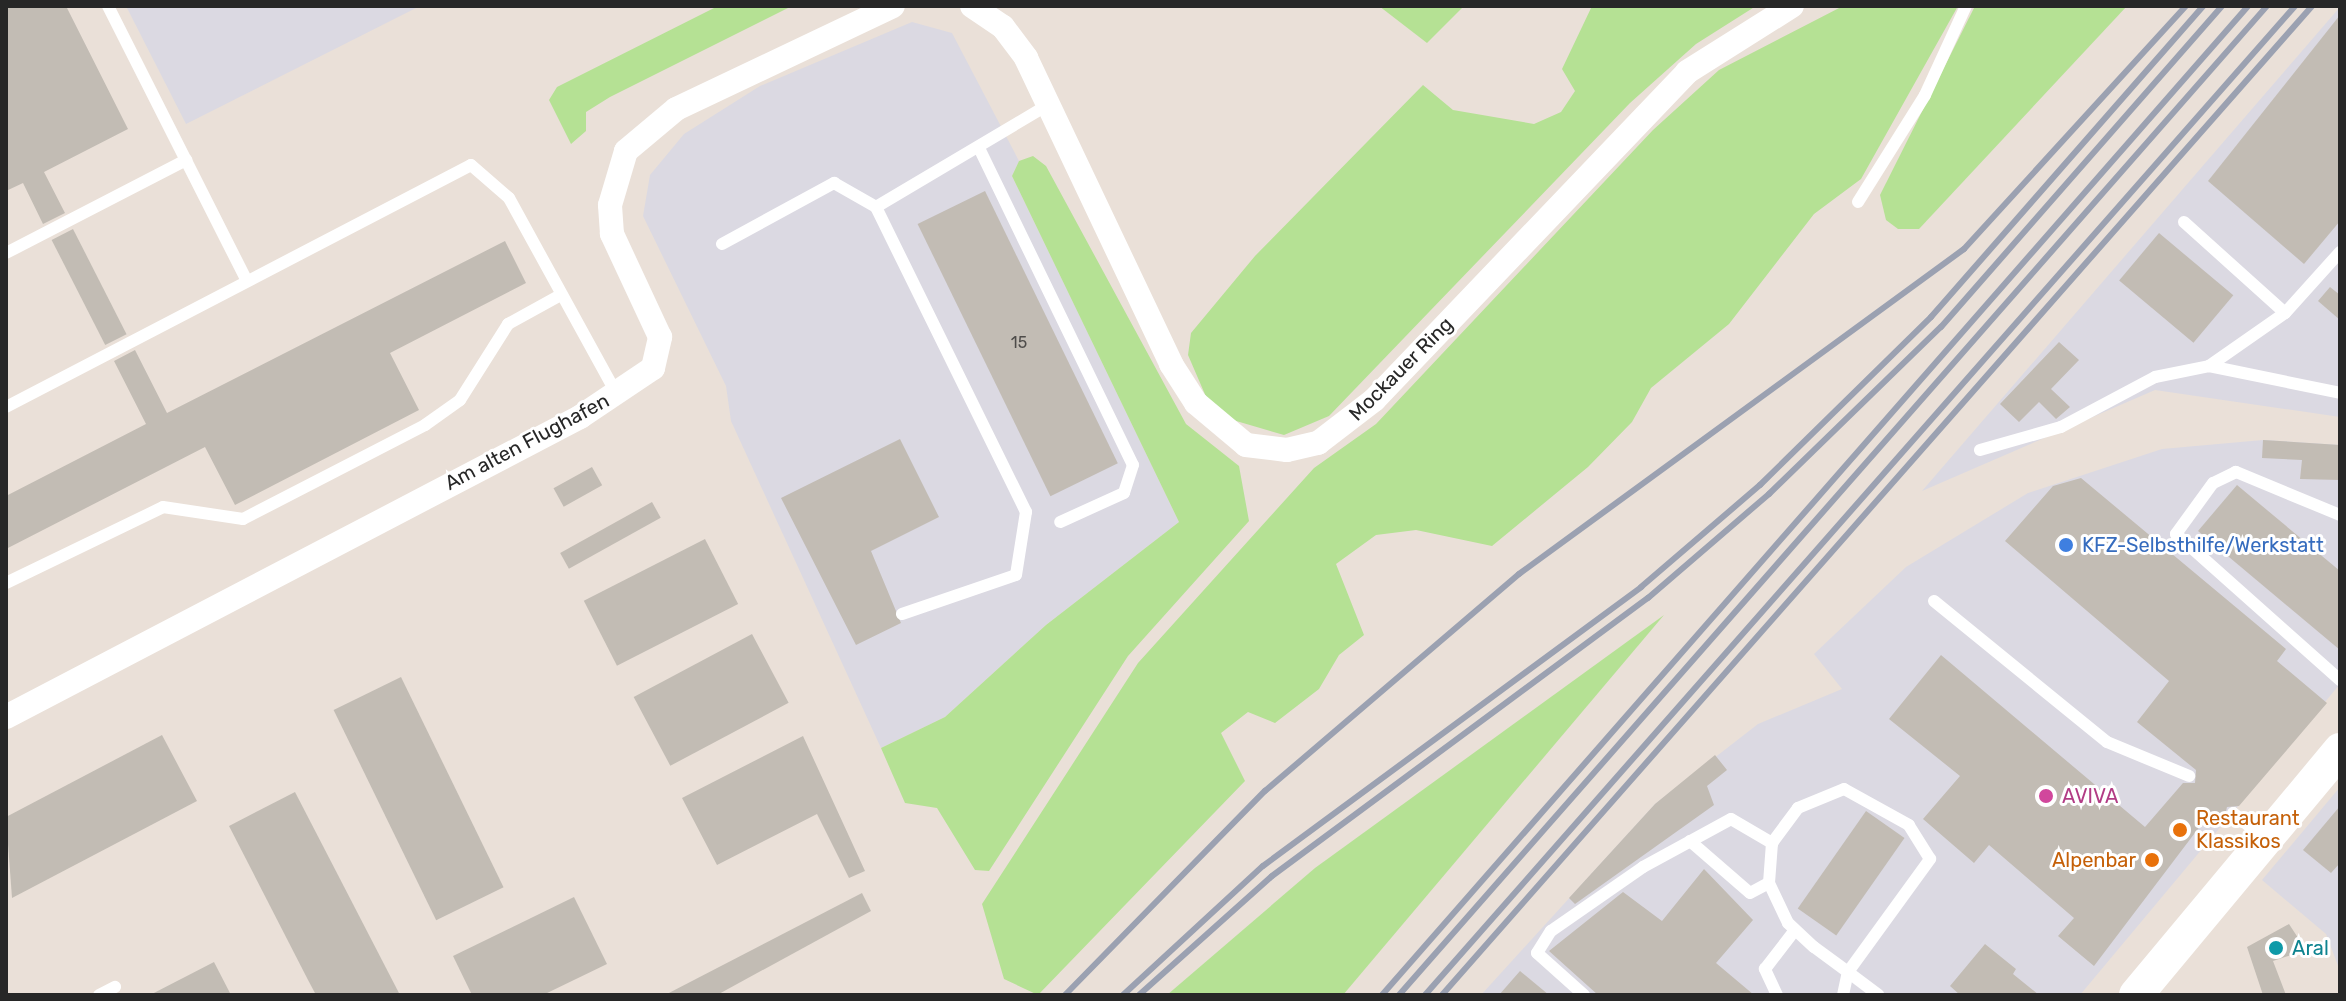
<!DOCTYPE html>
<html>
<head>
<meta charset="utf-8">
<style>
  body { margin:0 }
  #map { position:relative; width:2346px; height:1001px; overflow:hidden; background:#eae0d8; font-family:Rubik,sans-serif }
  div>[style] { position:absolute }
  .industrial>* { inset:0; background:#dbd9e2 }
  .green>* { inset:0; background:#b5e194 }
  .building>* { inset:0; background:#c2bcb4; transform-origin:0 0 }
  .lane>* { height:12px; margin:-6px; padding:0 6px; transform-origin:6px; border-radius:6px; background:#fff }
  .street>* { height:24px; margin:-12px; padding:0 12px; transform-origin:12px; border-radius:12px; background:#fff }
  .secondary>* { height:34px; margin:-17px; padding:0 17px; transform-origin:17px; border-radius:17px; background:#fff }
  .rail>* { height:6px; margin:-3px; padding:0 3px; transform-origin:3px; border-radius:3px; background:#9ba1b1 }
  .dots>* { width:22px; height:22px; translate:-50% -50%; box-sizing:border-box; border:4px solid #fff; border-radius:50% }
  span { translate:-50% -50%; white-space:nowrap; text-align:center; line-height:1.15; -webkit-text-stroke:6px #fff; paint-order:stroke }
  .number-label { font-size:16px; color:#4e4c4a }
  .number-label span { -webkit-text-stroke-width:0 }
  .street-label { font-size:20px; color:#272727 }
  .shop-label { font-size:20px; color:#366cbe }
  .left { translate:0 -50%; text-align:left }
  .hotel-label { font-size:20px; color:#b23c85 }
  .food-label { font-size:20px; color:#c56008 }
  .right { translate:-100% -50%; text-align:right }
  .culture-label { font-size:20px; color:#0d838f }
  .frame { position:absolute; inset:0; border:8px solid #272727; pointer-events:none }
</style>
</head>
<body>
<div id="map">
  <div class="industrial">
    <i style="clip-path:polygon(126px 6px,420px 6px,186px 124px)"></i>
    <i style="clip-path:polygon(2340px 7px,2340px 417px,2155px 390px,1922px 491px)"></i>
    <i style="clip-path:polygon(912px 22px,952px 33px,1019px 161px,1012px 176px,1179px 522px,1046px 625px,945px 717px,881px 748px,731px 421px,726px 386px,643px 216px,650px 175px,684px 134px,760px 86px)"></i>
    <i style="clip-path:polygon(2263px 440px,2340px 445px,2340px 684px,2080px 995px,1481px 995px,1655px 804px,1758px 724px,1842px 689px,1814px 654px,1906px 567px,2028px 493px,2162px 449px)"></i>
    <i style="clip-path:polygon(2340px 787px,2340px 971px,2326px 934px,2262px 880px)"></i>
  </div>
  <div class="green">
    <i style="clip-path:polygon(718px 6px,792px 6px,610px 97px,586px 112px,586px 131px,571px 144px,549px 100px,557px 87px)"></i>
    <i style="clip-path:polygon(1379px 6px,1464px 6px,1427px 43px)"></i>
    <i style="clip-path:polygon(1592px 6px,1756px 6px,1696px 44px,1630px 103px,1329px 416px,1284px 435px,1226px 418px,1207px 399px,1188px 355px,1191px 333px,1255px 256px,1423px 85px,1453px 110px,1534px 124px,1561px 112px,1575px 91px,1562px 69px)"></i>
    <i style="clip-path:polygon(1843px 6px,1958px 6px,1861px 179px,1814px 214px,1729px 324px,1651px 388px,1632px 422px,1588px 467px,1492px 546px,1416px 530px,1376px 535px,1336px 564px,1364px 635px,1339px 655px,1319px 689px,1275px 723px,1248px 712px,1221px 733px,1245px 781px,1038px 995px,1004px 979px,982px 904px,1138px 663px,1314px 468px,1376px 424px,1653px 130px,1719px 70px)"></i>
    <i style="clip-path:polygon(1975px 6px,2127px 6px,1919px 229px,1898px 229px,1886px 220px,1880px 195px)"></i>
    <i style="clip-path:polygon(1033px 156px,1046px 166px,1186px 424px,1239px 466px,1249px 521px,1128px 656px,989px 871px,975px 870px,937px 808px,905px 803px,881px 748px,945px 717px,1046px 625px,1179px 522px,1012px 176px,1019px 161px)"></i>
    <i style="clip-path:polygon(1664px 615px,1343px 995px,1167px 995px,1315px 868px)"></i>
  </div>
  <div class="building">
    <i style="clip-path:polygon(6px 6px,66px 6px,128px 129px,44px 172px,65px 213px,43px 224px,23px 183px,6px 191px)"></i>
    <i style="clip-path:polygon(2340px 15px,2340px 221px,2304px 264px,2208px 181px)"></i>
    <i style="left:985px;top:191px;width:303px;height:75px;rotate:64deg"></i>
    <i style="left:73px;top:229px;width:118px;height:24px;rotate:63deg"></i>
    <i style="left:2159px;top:233px;width:97px;height:62px;rotate:40deg"></i>
    <i style="clip-path:polygon(505px 241px,526px 283px,390px 353px,419px 410px,235px 505px,205px 447px,6px 549px,6px 496px,146px 424px,114px 361px,135px 350px,167px 413px)"></i>
    <i style="clip-path:polygon(2330px 287px,2340px 295px,2340px 320px,2318px 301px)"></i>
    <i style="clip-path:polygon(2059px 342px,2079px 360px,2051px 389px,2070px 407px,2056px 419px,2039px 402px,2019px 422px,2000px 404px)"></i>
    <i style="clip-path:polygon(900px 439px,939px 517px,871px 551px,901px 623px,856px 645px,781px 498px)"></i>
    <i style="clip-path:polygon(2263px 440px,2340px 445px,2340px 480px,2300px 479px,2302px 460px,2262px 458px)"></i>
    <i style="left:592px;top:467px;width:21px;height:44px;rotate:61deg"></i>
    <i style="clip-path:polygon(2081px 478px,2286px 649px,2277px 661px,2327px 703px,2239px 806px,2227px 807px,2223px 824px,2210px 813px,2094px 966px,2058px 936px,2074px 918px,1989px 845px,1974px 863px,1923px 819px,1960px 776px,1889px 719px,1941px 655px,2145px 827px,2183px 783px,2195px 783px,2196px 770px,2137px 722px,2169px 681px,2005px 541px,2053px 486px)"></i>
    <i style="clip-path:polygon(2237px 485px,2340px 571px,2340px 650px,2198px 531px)"></i>
    <i style="left:652px;top:502px;width:18px;height:105px;rotate:61deg"></i>
    <i style="left:705px;top:539px;width:73px;height:136px;rotate:63deg"></i>
    <i style="left:752px;top:634px;width:78px;height:134px;rotate:62deg"></i>
    <i style="left:401px;top:677px;width:234px;height:75px;rotate:64deg"></i>
    <i style="clip-path:polygon(162px 735px,197px 801px,12px 898px,6px 817px)"></i>
    <i style="clip-path:polygon(803px 736px,865px 871px,849px 878px,817px 814px,717px 865px,682px 798px)"></i>
    <i style="clip-path:polygon(1715px 755px,1727px 770px,1707px 786px,1714px 805px,1575px 904px,1569px 898px,1655px 804px)"></i>
    <i style="clip-path:polygon(295px 792px,339px 877px,400px 995px,316px 995px,307px 978px,229px 826px)"></i>
    <i style="clip-path:polygon(2340px 806px,2340px 863px,2331px 873px,2303px 850px)"></i>
    <i style="left:1866px;top:811px;width:47px;height:119px;rotate:35deg"></i>
    <i style="clip-path:polygon(1704px 869px,1753px 920px,1716px 963px,1754px 995px,1598px 995px,1549px 951px,1623px 892px,1662px 921px)"></i>
    <i style="clip-path:polygon(862px 893px,871px 911px,717px 995px,665px 995px)"></i>
    <i style="clip-path:polygon(574px 897px,607px 964px,543px 995px,472px 995px,453px 956px)"></i>
    <i style="clip-path:polygon(2289px 924px,2306px 950px,2273px 961px,2286px 995px,2263px 995px,2247px 947px)"></i>
    <i style="clip-path:polygon(1985px 944px,2016px 969px,2013px 974px,2039px 995px,1960px 995px,1950px 986px)"></i>
    <i style="clip-path:polygon(214px 962px,231px 995px,150px 995px)"></i>
    <i style="clip-path:polygon(1520px 971px,1549px 995px,1499px 995px)"></i>
  </div>
  <div class="lane">
    <i style="left:108px;top:6px;width:308px;rotate:63.2deg"></i>
    <i style="left:980px;top:150px;width:350px;rotate:64.1deg"></i>
    <i style="left:1133px;top:465px;width:29px;rotate:108deg"></i>
    <i style="left:1124px;top:493px;width:70px;rotate:155.6deg"></i>
    <i style="left:1858px;top:202px;width:126px;rotate:-57.9deg"></i>
    <i style="left:1925px;top:95px;width:98px;rotate:-65.3deg"></i>
    <i style="left:2184px;top:222px;width:136px;rotate:42deg"></i>
    <i style="left:722px;top:244px;width:128px;rotate:-28.6deg"></i>
    <i style="left:834px;top:183px;width:48px;rotate:29.7deg"></i>
    <i style="left:2340px;top:252px;width:82px;rotate:132deg"></i>
    <i style="left:2285px;top:313px;width:93px;rotate:145.1deg"></i>
    <i style="left:2209px;top:366px;width:134px;rotate:11.6deg"></i>
    <i style="left:6px;top:253px;width:203px;rotate:-27.3deg"></i>
    <i style="left:6px;top:407px;width:524px;rotate:-27.49deg"></i>
    <i style="left:471px;top:165px;width:50px;rotate:41deg"></i>
    <i style="left:509px;top:198px;width:222px;rotate:61.2deg"></i>
    <i style="left:1980px;top:450px;width:84px;rotate:-15.9deg"></i>
    <i style="left:2061px;top:427px;width:106px;rotate:-28deg"></i>
    <i style="left:2155px;top:377px;width:55px;rotate:-11.5deg"></i>
    <i style="left:2340px;top:515px;width:113px;rotate:-157.5deg"></i>
    <i style="left:2236px;top:472px;width:25px;rotate:154deg"></i>
    <i style="left:2213px;top:483px;width:63px;rotate:126deg"></i>
    <i style="left:2176px;top:534px;width:220px;rotate:41.7deg"></i>
    <i style="left:6px;top:583px;width:174px;rotate:-25.8deg"></i>
    <i style="left:163px;top:507px;width:81px;rotate:8.5deg"></i>
    <i style="left:243px;top:519px;width:205px;rotate:-27.3deg"></i>
    <i style="left:425px;top:425px;width:43px;rotate:-35.5deg"></i>
    <i style="left:460px;top:400px;width:90px;rotate:-57.7deg"></i>
    <i style="left:508px;top:324px;width:58px;rotate:-28.8deg"></i>
    <i style="left:1934px;top:601px;width:223px;rotate:39.2deg"></i>
    <i style="left:2107px;top:742px;width:89px;rotate:22.5deg"></i>
    <i style="left:902px;top:614px;width:120px;rotate:-18.9deg"></i>
    <i style="left:1016px;top:575px;width:64px;rotate:-81deg"></i>
    <i style="left:1026px;top:512px;width:340px;rotate:-116.2deg"></i>
    <i style="left:876px;top:207px;width:200px;rotate:-30.7deg"></i>
    <i style="left:2233px;top:813px;width:38px;rotate:39deg"></i>
    <i style="left:1690px;top:841px;width:79px;rotate:40.9deg"></i>
    <i style="left:1750px;top:893px;width:21px;rotate:-28deg"></i>
    <i style="left:99px;top:995px;width:18px;rotate:-27deg"></i>
    <i style="left:1584px;top:995px;width:63px;rotate:-138.2deg"></i>
    <i style="left:1537px;top:953px;width:26px;rotate:-58deg"></i>
    <i style="left:1551px;top:931px;width:112px;rotate:-34.8deg"></i>
    <i style="left:1643px;top:867px;width:100px;rotate:-28.6deg"></i>
    <i style="left:1731px;top:819px;width:48px;rotate:30.3deg"></i>
    <i style="left:1777px;top:995px;width:29px;rotate:-115deg"></i>
    <i style="left:1765px;top:969px;width:49px;rotate:-52.4deg"></i>
    <i style="left:1843px;top:995px;width:24px;rotate:-78deg"></i>
    <i style="left:1848px;top:972px;width:140px;rotate:-54deg"></i>
    <i style="left:1930px;top:859px;width:40px;rotate:-122deg"></i>
    <i style="left:1909px;top:825px;width:74px;rotate:-151deg"></i>
    <i style="left:1844px;top:789px;width:50px;rotate:157.6deg"></i>
    <i style="left:1798px;top:808px;width:44px;rotate:126.6deg"></i>
    <i style="left:1772px;top:843px;width:40px;rotate:94.3deg"></i>
    <i style="left:1769px;top:883px;width:44px;rotate:64.6deg"></i>
    <i style="left:1788px;top:923px;width:35px;rotate:43deg"></i>
    <i style="left:1814px;top:947px;width:42px;rotate:36.3deg"></i>
    <i style="left:1848px;top:972px;width:38px;rotate:37deg"></i>
  </div>
  <div class="street">
    <i style="left:972px;top:6px;width:37px;rotate:34deg"></i>
    <i style="left:1003px;top:27px;width:39px;rotate:53deg"></i>
    <i style="left:1026px;top:58px;width:339px;rotate:64.6deg"></i>
    <i style="left:1171px;top:364px;width:46px;rotate:57.3deg"></i>
    <i style="left:1196px;top:403px;width:65px;rotate:40deg"></i>
    <i style="left:1246px;top:445px;width:41px;rotate:7deg"></i>
    <i style="left:1287px;top:450px;width:32px;rotate:-13deg"></i>
    <i style="left:1318px;top:443px;width:71px;rotate:-37.5deg"></i>
    <i style="left:1374px;top:400px;width:453px;rotate:-46.3deg"></i>
    <i style="left:1687px;top:72px;width:124px;rotate:-32.2deg"></i>
    <i style="left:6px;top:717px;width:648px;rotate:-27.59deg"></i>
    <i style="left:580px;top:417px;width:88px;rotate:-33.9deg"></i>
    <i style="left:653px;top:368px;width:32px;rotate:-77deg"></i>
    <i style="left:660px;top:337px;width:114px;rotate:-115deg"></i>
    <i style="left:612px;top:234px;width:29px;rotate:-94deg"></i>
    <i style="left:610px;top:205px;width:56px;rotate:-73.5deg"></i>
    <i style="left:626px;top:151px;width:65px;rotate:-40deg"></i>
    <i style="left:676px;top:109px;width:240px;rotate:-25.4deg"></i>
  </div>
  <div class="secondary">
    <i style="left:2136px;top:995px;width:319px;rotate:-50.2deg"></i>
  </div>
  <div class="rail">
    <i style="left:1065px;top:995px;width:286px;rotate:-45.6deg"></i>
    <i style="left:1265px;top:791px;width:334px;rotate:-40.5deg"></i>
    <i style="left:1519px;top:574px;width:551px;rotate:-36.14deg"></i>
    <i style="left:1964px;top:249px;width:329px;rotate:-47.6deg"></i>
    <i style="left:1123px;top:995px;width:190px;rotate:-42.7deg"></i>
    <i style="left:1263px;top:866px;width:470px;rotate:-36.4deg"></i>
    <i style="left:1641px;top:587px;width:157px;rotate:-40.6deg"></i>
    <i style="left:1760px;top:485px;width:240px;rotate:-44.5deg"></i>
    <i style="left:1931px;top:317px;width:413px;rotate:-48.8deg"></i>
    <i style="left:1139px;top:995px;width:178px;rotate:-41.8deg"></i>
    <i style="left:1272px;top:876px;width:468px;rotate:-36.5deg"></i>
    <i style="left:1648px;top:598px;width:160px;rotate:-40.7deg"></i>
    <i style="left:1769px;top:494px;width:240px;rotate:-44.2deg"></i>
    <i style="left:1941px;top:327px;width:427px;rotate:-48.8deg"></i>
    <i style="left:1382px;top:995px;width:1315px;rotate:-48.79deg"></i>
    <i style="left:1399px;top:995px;width:1316px;rotate:-48.73deg"></i>
    <i style="left:1425px;top:995px;width:1317px;rotate:-48.66deg"></i>
    <i style="left:1442px;top:995px;width:1317px;rotate:-48.66deg"></i>
  </div>
  <div class="dots">
    <i style="left:2066px;top:545px;background:#3f7fe0"></i>
    <i style="left:2046px;top:796px;background:#d1479c"></i>
    <i style="left:2180px;top:830px;background:#e8710a"></i>
    <i style="left:2152px;top:860px;background:#e8710a"></i>
    <i style="left:2276px;top:948px;background:#0f9aa8"></i>
  </div>
  <div class="number-label">
    <span style="left:1019px;top:343px">15</span>
  </div>
  <div class="street-label">
    <span style="left:1401px;top:369px;rotate:-45deg">Mockauer Ring</span>
    <span style="left:527px;top:442px;rotate:-28deg">Am alten Flughafen</span>
  </div>
  <div class="shop-label">
    <span class="left" style="left:2082px;top:545px">KFZ-Selbsthilfe/Werkstatt</span>
  </div>
  <div class="hotel-label">
    <span class="left" style="left:2062px;top:796px">AVIVA</span>
  </div>
  <div class="food-label">
    <span class="left" style="left:2196px;top:830px">Restaurant<br>Klassikos</span>
    <span class="right" style="left:2136px;top:860px">Alpenbar</span>
  </div>
  <div class="culture-label">
    <span class="left" style="left:2292px;top:948px">Aral</span>
  </div>
  <div class="frame"></div>
</div>
</body>
</html>
